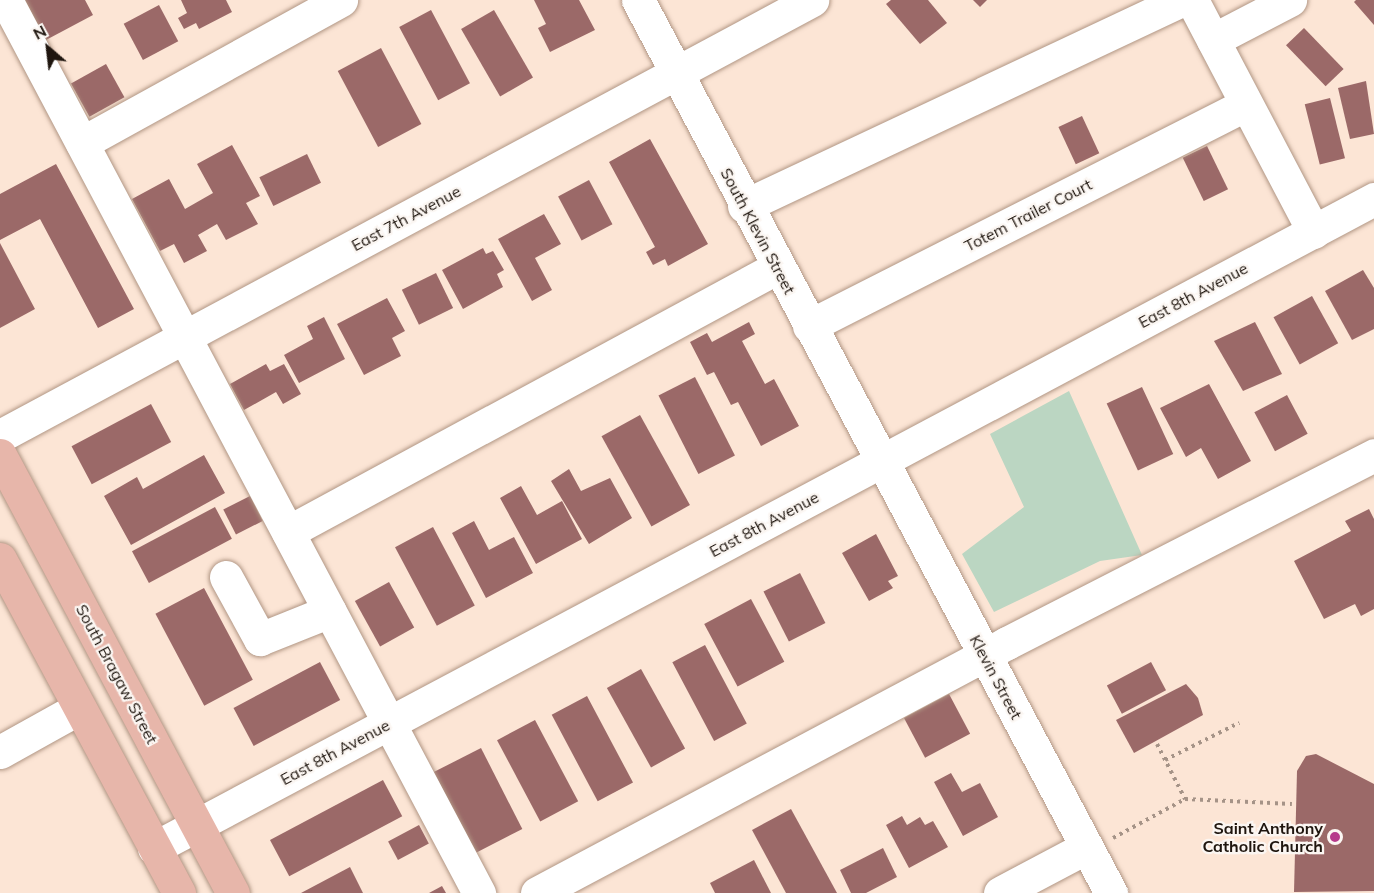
<!DOCTYPE html>
<html>
<head>
<meta charset="utf-8">
<style>
  body { margin:0 }
  #map { position:relative; width:1374px; height:893px; overflow:hidden; background:#fce5d5; font-family:Mulish,sans-serif }
  div>[style] { position:absolute }
  .green>* { inset:0; background:#bbd6c2 }
  .building>* { inset:0; background:#9b6968; transform-origin:0 0 }
  .path>* { height:4px; margin-top:-2px; transform-origin:0; background:repeating-linear-gradient(90deg,#a59387 0 3px,transparent 0 7.5px) }
  .roads { filter:drop-shadow(0 0 2px #b19684) drop-shadow(0 0 2px #b19684) }
  .minor>* { height:33px; margin:-16.5px; padding:0 16.5px; transform-origin:16.5px; border-radius:16.5px; background:#fff }
  .major>* { height:33px; margin:-16.5px; padding:0 16.5px; transform-origin:16.5px; border-radius:16.5px; background:#e7b6aa }
  .dots>* { width:16px; height:16px; translate:-50% -50%; box-sizing:border-box; border:3px solid #fbf6f2; border-radius:50% }
  span { translate:-50% -50%; white-space:nowrap; text-align:center; line-height:1.15; -webkit-text-stroke:4.5px #fbf6f2; paint-order:stroke }
  .street-label { font-size:16px; color:#1f160f }
  .poi-label { font-size:16px; color:#1f160f; font-weight:700 }
  .right { translate:-100% -50%; text-align:right }
  .north { position:absolute; left:18px; top:18px; width:60px; height:60px; -webkit-text-stroke:4px #fbf6f2; paint-order:stroke; rotate:332deg; font-size:16px; font-weight:700; line-height:24px; text-align:center; color:#1f160f }
  .north::after { content:''; display:block; margin:auto; width:21px; height:27px; background:#1f160f; clip-path:polygon(50% 0,100% 100%,50% 72%,0 100%) }
</style>
</head>
<body>
<div id="map">
  <div class="green">
    <i style="clip-path:polygon(1069px 391px,1142px 555px,1100px 561px,994px 612px,962px 554px,1024px 507px,990px 434px)"></i>
  </div>
  <div class="building">
    <i style="clip-path:polygon(25px 0,85px 0,93px 15px,46px 40px)"></i>
    <i style="clip-path:polygon(226px 0,232px 12px,199px 29px,196px 23px,184px 29px,178px 18px,187px 13px,181px 0)"></i>
    <i style="clip-path:polygon(534px 0,579px 0,595px 30px,550px 52px,538px 28px,546px 24px)"></i>
    <i style="clip-path:polygon(891px 0,928px 0,947px 23px,920px 44px,886px 4px)"></i>
    <i style="clip-path:polygon(973px 0,987px 0,980px 7px)"></i>
    <i style="clip-path:polygon(1356px 0,1374px 0,1374px 25px,1354px 2px)"></i>
    <i style="left:159px;top:5px;width:41px;height:40px;rotate:62deg"></i>
    <i style="left:431px;top:10px;width:83px;height:36px;rotate:62deg"></i>
    <i style="left:494px;top:10px;width:78px;height:38px;rotate:60deg"></i>
    <i style="left:1304px;top:28px;width:57px;height:25px;rotate:46deg"></i>
    <i style="left:381px;top:48px;width:86px;height:49px;rotate:62deg"></i>
    <i style="left:106px;top:64px;width:38px;height:40px;rotate:61deg"></i>
    <i style="clip-path:polygon(1366px 81px,1374px 134px,1350px 139px,1338px 88px)"></i>
    <i style="left:1330px;top:98px;width:62px;height:26px;rotate:76deg"></i>
    <i style="left:1082px;top:116px;width:41px;height:26px;rotate:65deg"></i>
    <i style="clip-path:polygon(650px 139px,708px 244px,668px 266px,665px 259px,653px 265px,646px 252px,655px 247px,609px 162px)"></i>
    <i style="clip-path:polygon(232px 145px,260px 196px,246px 203px,258px 224px,226px 240px,217px 224px,198px 235px,207px 251px,184px 263px,174px 244px,160px 251px,132px 199px,169px 179px,185px 209px,213px 193px,197px 164px)"></i>
    <i style="left:1207px;top:146px;width:48px;height:27px;rotate:64deg"></i>
    <i style="left:307px;top:154px;width:32px;height:53px;rotate:64deg"></i>
    <i style="clip-path:polygon(56px 164px,134px 309px,98px 328px,40px 219px,0 240px,0 194px)"></i>
    <i style="left:589px;top:180px;width:50px;height:35px;rotate:62deg"></i>
    <i style="clip-path:polygon(544px 214px,561px 244px,535px 258px,552px 290px,532px 301px,498px 239px)"></i>
    <i style="clip-path:polygon(0 243px,35px 309px,0 328px)"></i>
    <i style="clip-path:polygon(483px 248px,486px 254px,493px 251px,504px 270px,497px 274px,503px 287px,463px 309px,442px 270px)"></i>
    <i style="clip-path:polygon(1363px 270px,1374px 288px,1374px 329px,1352px 340px,1325px 291px)"></i>
    <i style="left:436px;top:273px;width:39px;height:38px;rotate:64deg"></i>
    <i style="left:1312px;top:296px;width:54px;height:44px;rotate:61deg"></i>
    <i style="clip-path:polygon(387px 298px,405px 331px,392px 338px,401px 356px,364px 375px,337px 324px)"></i>
    <i style="clip-path:polygon(324px 317px,345px 359px,299px 383px,284px 355px,313px 339px,307px 326px)"></i>
    <i style="clip-path:polygon(749px 322px,755px 334px,742px 341px,765px 384px,774px 379px,799px 426px,761px 446px,738px 402px,731px 405px,714px 372px,707px 375px,690px 342px,707px 333px,712px 342px)"></i>
    <i style="clip-path:polygon(1255px 322px,1282px 374px,1243px 391px,1214px 341px)"></i>
    <i style="clip-path:polygon(266px 364px,270px 371px,284px 364px,301px 394px,283px 404px,276px 392px,244px 410px,230px 384px)"></i>
    <i style="left:695px;top:377px;width:88px;height:41px;rotate:63deg"></i>
    <i style="clip-path:polygon(1209px 384px,1251px 461px,1218px 479px,1201px 448px,1186px 457px,1160px 408px)"></i>
    <i style="left:1142px;top:387px;width:74px;height:39px;rotate:65deg"></i>
    <i style="left:1287px;top:395px;width:44px;height:37px;rotate:62deg"></i>
    <i style="left:151px;top:404px;width:43px;height:90px;rotate:62deg"></i>
    <i style="left:640px;top:415px;width:103px;height:44px;rotate:61deg"></i>
    <i style="clip-path:polygon(204px 455px,225px 493px,131px 545px,104px 496px,137px 477px,143px 489px)"></i>
    <i style="clip-path:polygon(569px 469px,581px 491px,610px 478px,632px 518px,589px 544px,551px 481px)"></i>
    <i style="clip-path:polygon(521px 486px,537px 515px,562px 501px,582px 539px,536px 564px,500px 498px)"></i>
    <i style="left:250px;top:496px;width:28px;height:30px;rotate:63deg"></i>
    <i style="left:215px;top:507px;width:36px;height:94px;rotate:62deg"></i>
    <i style="clip-path:polygon(1369px 509px,1374px 519px,1374px 609px,1361px 616px,1355px 604px,1324px 619px,1294px 561px,1351px 531px,1345px 521px)"></i>
    <i style="clip-path:polygon(474px 521px,489px 550px,514px 537px,533px 573px,486px 598px,452px 533px)"></i>
    <i style="left:433px;top:527px;width:89px;height:43px;rotate:62deg"></i>
    <i style="clip-path:polygon(876px 534px,898px 576px,888px 581px,893px 588px,869px 601px,842px 553px)"></i>
    <i style="left:800px;top:573px;width:56px;height:41px;rotate:63deg"></i>
    <i style="left:389px;top:582px;width:52px;height:39px;rotate:61deg"></i>
    <i style="left:204px;top:588px;width:104px;height:55px;rotate:62deg"></i>
    <i style="left:751px;top:599px;width:71px;height:53px;rotate:62deg"></i>
    <i style="left:705px;top:645px;width:89px;height:37px;rotate:62deg"></i>
    <i style="left:320px;top:662px;width:43px;height:98px;rotate:62deg"></i>
    <i style="left:1151px;top:662px;width:32px;height:50px;rotate:62deg"></i>
    <i style="left:641px;top:669px;width:91px;height:39px;rotate:61deg"></i>
    <i style="clip-path:polygon(1186px 684px,1198px 698px,1203px 715px,1134px 753px,1116px 720px)"></i>
    <i style="left:949px;top:694px;width:45px;height:51px;rotate:62deg"></i>
    <i style="left:587px;top:696px;width:98px;height:40px;rotate:62deg"></i>
    <i style="left:535px;top:720px;width:92px;height:43px;rotate:62deg"></i>
    <i style="left:481px;top:748px;width:91px;height:53px;rotate:63deg"></i>
    <i style="clip-path:polygon(1316px 754px,1374px 784px,1374px 891px,1294px 892px,1297px 771px,1306px 756px)"></i>
    <i style="clip-path:polygon(951px 773px,962px 792px,980px 783px,998px 817px,963px 836px,934px 782px)"></i>
    <i style="left:383px;top:780px;width:41px;height:128px;rotate:62deg"></i>
    <i style="clip-path:polygon(791px 809px,837px 893px,786px 893px,752px 830px)"></i>
    <i style="clip-path:polygon(902px 816px,907px 825px,920px 817px,925px 825px,933px 821px,948px 847px,909px 868px,886px 825px)"></i>
    <i style="left:419px;top:825px;width:21px;height:35px;rotate:62deg"></i>
    <i style="clip-path:polygon(883px 848px,897px 877px,866px 893px,851px 893px,840px 870px)"></i>
    <i style="clip-path:polygon(754px 860px,771px 893px,715px 893px,710px 883px)"></i>
    <i style="clip-path:polygon(350px 867px,363px 893px,301px 893px)"></i>
    <i style="clip-path:polygon(442px 886px,446px 893px,429px 893px)"></i>
  </div>
  <div class="path">
    <i style="left:1157px;top:744px;width:62px;rotate:63deg"></i>
    <i style="left:1165px;top:760px;width:83px;rotate:-26.6deg"></i>
    <i style="left:1113px;top:838px;width:82px;rotate:-28.4deg"></i>
    <i style="left:1185px;top:799px;width:107px;rotate:2.7deg"></i>
  </div>
  <div class="roads">
    <div class="minor">
      <i style="left:6px;top:0;width:1011px;rotate:62.09deg"></i>
      <i style="left:638px;top:0;width:1011px;rotate:62.09deg"></i>
      <i style="left:1192px;top:0;width:262px;rotate:62.3deg"></i>
      <i style="left:1213px;top:40px;width:87px;rotate:-27.5deg"></i>
      <i style="left:82px;top:143px;width:296px;rotate:-28.9deg"></i>
      <i style="left:744px;top:206px;width:484px;rotate:-25.2deg"></i>
      <i style="left:809px;top:326px;width:490px;rotate:-26.9deg"></i>
      <i style="left:0;top:436px;width:922px;rotate:-28.23deg"></i>
      <i style="left:288px;top:532px;width:557px;rotate:-28.41deg"></i>
      <i style="left:226px;top:577px;width:71px;rotate:61.3deg"></i>
      <i style="left:260px;top:639px;width:75px;rotate:-21.8deg"></i>
      <i style="left:0;top:752px;width:90px;rotate:-29.1deg"></i>
      <i style="left:154px;top:848px;width:1382px;rotate:-28.01deg"></i>
      <i style="left:537px;top:893px;width:532px;rotate:-28.01deg"></i>
      <i style="left:1007px;top:643px;width:412px;rotate:-27.1deg"></i>
      <i style="left:1000px;top:893px;width:98px;rotate:-27.9deg"></i>
    </div>
    <div class="major">
      <i style="left:0;top:455px;width:496px;rotate:62deg"></i>
      <i style="left:0;top:559px;width:379px;rotate:61.8deg"></i>
    </div>
  </div>
  <div class="dots">
    <i style="left:1335px;top:837px;background:#b63a8b"></i>
  </div>
  <div class="street-label">
    <span style="left:1028px;top:215px;rotate:-27deg">Totem Trailer Court</span>
    <span style="left:406px;top:218px;rotate:-28deg">East 7th Avenue</span>
    <span style="left:758px;top:231px;rotate:62deg">South Klevin Street</span>
    <span style="left:1193px;top:295px;rotate:-28deg">East 8th Avenue</span>
    <span style="left:764px;top:524px;rotate:-28deg">East 8th Avenue</span>
    <span style="left:117px;top:674px;rotate:62deg">South Bragaw Street</span>
    <span style="left:996px;top:677px;rotate:62deg">Klevin Street</span>
    <span style="left:335px;top:752px;rotate:-28deg">East 8th Avenue</span>
  </div>
  <div class="poi-label">
    <span class="right" style="left:1323px;top:837px">Saint Anthony<br>Catholic Church</span>
  </div>
  <div class="north">N</div>
</div>
</body>
</html>
